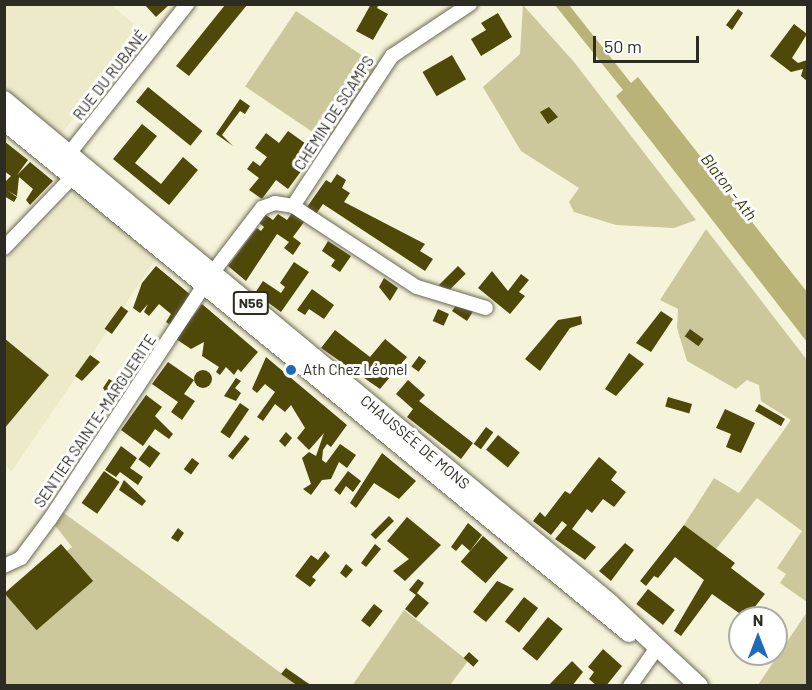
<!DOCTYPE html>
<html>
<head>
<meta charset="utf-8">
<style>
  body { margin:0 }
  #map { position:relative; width:812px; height:690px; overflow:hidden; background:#f5f3da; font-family:Barlow,sans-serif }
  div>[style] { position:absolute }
  .built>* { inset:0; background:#eceac9 }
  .green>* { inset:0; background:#ccc89c; transform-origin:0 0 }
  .water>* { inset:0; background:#b9b378 }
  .building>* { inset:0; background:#4e4809; transform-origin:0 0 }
  .round { border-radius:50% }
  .roads { filter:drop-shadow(0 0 2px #6a6853) drop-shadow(0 0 2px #6a6853) }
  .minor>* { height:14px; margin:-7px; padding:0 7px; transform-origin:7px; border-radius:7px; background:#fff }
  .major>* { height:18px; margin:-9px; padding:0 9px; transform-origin:9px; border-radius:9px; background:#fff }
  .dots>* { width:16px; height:16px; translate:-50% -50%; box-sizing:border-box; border:3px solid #fff; border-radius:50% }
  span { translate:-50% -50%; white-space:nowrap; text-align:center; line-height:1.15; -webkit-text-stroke:6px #fff; paint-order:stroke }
  .shield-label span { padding:2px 4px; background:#fff; border:2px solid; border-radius:4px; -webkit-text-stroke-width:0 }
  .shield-label { font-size:14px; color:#2d2c23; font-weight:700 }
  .street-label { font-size:15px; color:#2d2c23 }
  .poi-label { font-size:15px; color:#2d2c23 }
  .left { translate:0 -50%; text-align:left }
  .water-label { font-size:16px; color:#3c3707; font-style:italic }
  .frame { position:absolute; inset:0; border:6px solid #2d2c23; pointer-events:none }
  .north { position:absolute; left:728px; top:606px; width:60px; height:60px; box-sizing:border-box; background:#fff; border:2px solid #ababa7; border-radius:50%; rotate:0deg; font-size:16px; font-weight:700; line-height:24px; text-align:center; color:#2d2c23 }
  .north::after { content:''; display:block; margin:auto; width:21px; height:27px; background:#1e6bba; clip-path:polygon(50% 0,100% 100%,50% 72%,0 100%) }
  .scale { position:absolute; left:593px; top:36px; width:106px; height:27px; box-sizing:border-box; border:3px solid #2d2c23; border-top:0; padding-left:8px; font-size:18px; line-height:21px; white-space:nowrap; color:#2d2c23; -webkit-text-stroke:4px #fff; paint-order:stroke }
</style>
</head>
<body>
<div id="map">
  <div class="built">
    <i style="clip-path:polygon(5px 5px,111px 5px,133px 23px,137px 41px,59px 136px,5px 89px)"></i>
    <i style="clip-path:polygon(77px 190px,158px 256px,12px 471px,4px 465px,4px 262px)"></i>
  </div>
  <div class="green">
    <i style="clip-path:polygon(523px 5px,574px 62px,696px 220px,674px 228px,616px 225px,574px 212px,569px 202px,579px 188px,521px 151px,483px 87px,520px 54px)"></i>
    <i style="left:296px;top:11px;width:103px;height:91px;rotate:34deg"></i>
    <i style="clip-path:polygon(706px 229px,807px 360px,807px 602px,780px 583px,786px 574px,777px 568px,802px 531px,757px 498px,716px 549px,684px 525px,714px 478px,739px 493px,791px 420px,761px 401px,759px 385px,747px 380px,736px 389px,687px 361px,677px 328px,678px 309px,660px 300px)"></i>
    <i style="clip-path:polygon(61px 511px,108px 545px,297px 685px,5px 685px,4px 598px,72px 547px,50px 519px)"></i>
    <i style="clip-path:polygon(404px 610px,468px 661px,450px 685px,352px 686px)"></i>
    <i style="clip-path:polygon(807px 612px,807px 685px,758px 685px)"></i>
  </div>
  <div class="water">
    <i style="clip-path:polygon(555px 5px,569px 5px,631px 83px,638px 77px,807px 292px,807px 342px,616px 96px,623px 90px)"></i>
  </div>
  <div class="building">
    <i style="clip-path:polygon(144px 4px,170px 4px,156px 17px)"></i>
    <i style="clip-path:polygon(371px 4px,379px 4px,377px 8px,388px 14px,373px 40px,356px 31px)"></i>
    <i style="clip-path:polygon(225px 5px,247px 5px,189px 76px,176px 66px)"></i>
    <i style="clip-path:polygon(738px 9px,743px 13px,732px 30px,726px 25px)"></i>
    <i style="clip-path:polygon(498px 13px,512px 37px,481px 56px,471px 39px,486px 30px,481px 23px)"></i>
    <i style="clip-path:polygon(794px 24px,807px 34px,792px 58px,798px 63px,807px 60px,807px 81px,801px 76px,803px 69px,791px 72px,770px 56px)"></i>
    <i style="left:452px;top:55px;width:28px;height:34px;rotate:60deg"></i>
    <i style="left:148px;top:87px;width:70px;height:19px;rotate:39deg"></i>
    <i style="clip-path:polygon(240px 99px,250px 106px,245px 114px,240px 111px,222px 135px,233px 146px,216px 134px)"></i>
    <i style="clip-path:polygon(549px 107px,558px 117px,548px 124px,540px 112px)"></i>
    <i style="clip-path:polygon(142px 124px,157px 136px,135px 163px,161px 184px,183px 157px,198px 170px,169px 205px,113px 159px)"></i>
    <i style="clip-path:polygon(288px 131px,316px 151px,288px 189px,276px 180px,262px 199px,249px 190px,259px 178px,247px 169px,253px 161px,260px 166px,267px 157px,255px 148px,266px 133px,279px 143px)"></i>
    <i style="clip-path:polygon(4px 141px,28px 160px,17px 175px,30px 162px,53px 181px,30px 205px,26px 200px,33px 189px,19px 177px,17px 196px,8px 191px,17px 197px,14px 202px,4px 196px,4px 183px,11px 176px,4px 171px)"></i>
    <i style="clip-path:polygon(337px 174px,346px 180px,342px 188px,350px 193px,344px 202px,425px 244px,420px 251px,433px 259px,425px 271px,323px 204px,316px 214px,307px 207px,326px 180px,331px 183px)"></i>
    <i style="clip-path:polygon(263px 213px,273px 220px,278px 214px,287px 220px,292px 213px,304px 222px,293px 237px,301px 243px,293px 255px,284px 248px,289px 242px,277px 234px,246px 281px,228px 266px,257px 228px,261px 231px,264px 227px,257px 221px)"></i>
    <i style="clip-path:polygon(328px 241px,351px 256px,340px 272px,331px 266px,335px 260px,322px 251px)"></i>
    <i style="clip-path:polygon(294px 262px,309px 272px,281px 312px,255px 293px,263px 281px,281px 293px,285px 287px,280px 283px)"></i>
    <i style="clip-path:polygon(156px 266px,192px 296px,176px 328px,166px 322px,171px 314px,159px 304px,149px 316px,144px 312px,148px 304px,140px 313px,133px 308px,142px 283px)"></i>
    <i style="left:458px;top:266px;width:11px;height:27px;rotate:45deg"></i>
    <i style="clip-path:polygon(492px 271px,508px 291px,521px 274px,529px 280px,519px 292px,525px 296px,510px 314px,478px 288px)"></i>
    <i style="clip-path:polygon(384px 278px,398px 288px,390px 301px,379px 287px)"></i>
    <i style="clip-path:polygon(312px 289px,334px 305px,324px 319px,309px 309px,305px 315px,297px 310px)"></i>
    <i style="clip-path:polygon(202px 304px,258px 352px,241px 372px,238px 369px,234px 375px,226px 367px,220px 375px,216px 372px,219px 367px,202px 356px,204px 342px,191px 349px,176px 339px)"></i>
    <i style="clip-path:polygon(457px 304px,474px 310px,467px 321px,452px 311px)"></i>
    <i style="left:121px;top:306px;width:9px;height:28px;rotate:36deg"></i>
    <i style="left:438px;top:309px;width:12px;height:13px;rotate:24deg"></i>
    <i style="clip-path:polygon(661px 311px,673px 319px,651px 352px,636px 343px)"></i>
    <i style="clip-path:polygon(581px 316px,582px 324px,570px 328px,540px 371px,525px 359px,558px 320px)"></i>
    <i style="left:690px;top:329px;width:17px;height:9px;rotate:36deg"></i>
    <i style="clip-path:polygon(335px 330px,370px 357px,385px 339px,407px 357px,380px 389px,321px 348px)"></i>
    <i style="clip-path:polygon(4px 338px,49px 375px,4px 429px)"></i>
    <i style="clip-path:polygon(629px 353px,644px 364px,616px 396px,605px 389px)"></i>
    <i style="clip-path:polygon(90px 355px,100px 362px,82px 381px,75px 376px)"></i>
    <i style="left:419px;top:356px;width:9px;height:13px;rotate:36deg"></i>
    <i style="clip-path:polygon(266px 357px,347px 425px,331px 447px,327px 444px,323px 450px,322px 460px,326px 463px,340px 444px,356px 455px,347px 468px,339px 462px,331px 479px,322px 480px,311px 495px,303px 489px,311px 484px,302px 458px,309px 452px,316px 456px,324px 433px,309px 450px,297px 438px,305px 428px,291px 405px,285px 412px,275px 404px,263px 421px,257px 417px,275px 392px,265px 384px,257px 393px,252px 389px)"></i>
    <i style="clip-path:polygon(168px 362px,194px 380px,184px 394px,195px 401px,182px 420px,171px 412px,178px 402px,152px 384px)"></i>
    <i class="round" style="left:194px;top:370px;width:18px;height:18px"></i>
    <i style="clip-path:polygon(236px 378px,241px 381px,235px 388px,241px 393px,236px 401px,224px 396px)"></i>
    <i style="clip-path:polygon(109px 379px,123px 387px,112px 402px,103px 388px)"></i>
    <i style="clip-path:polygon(408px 380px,425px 395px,419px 401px,473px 443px,461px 459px,407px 417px,413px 409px,396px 394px)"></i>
    <i style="clip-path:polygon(146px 395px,162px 407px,155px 416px,173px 434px,169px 439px,155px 429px,143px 446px,121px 430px)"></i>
    <i style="left:668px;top:397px;width:25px;height:10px;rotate:16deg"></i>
    <i style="left:240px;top:403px;width:11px;height:35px;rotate:34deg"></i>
    <i style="left:759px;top:404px;width:30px;height:8px;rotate:30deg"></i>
    <i style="clip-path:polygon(725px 409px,755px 423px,741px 453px,726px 447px,731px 434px,716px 428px)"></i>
    <i style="left:486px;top:427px;width:9px;height:21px;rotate:36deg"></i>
    <i style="clip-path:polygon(286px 432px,292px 438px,285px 447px,279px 441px)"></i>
    <i style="left:245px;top:435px;width:6px;height:27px;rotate:39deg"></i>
    <i style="left:498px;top:435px;width:28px;height:19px;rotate:39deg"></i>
    <i style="left:149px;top:445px;width:14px;height:18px;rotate:36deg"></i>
    <i style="clip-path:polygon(121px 446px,137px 458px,130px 468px,143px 477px,138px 485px,120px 472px,116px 477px,105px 470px)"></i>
    <i style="clip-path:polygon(382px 453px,416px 481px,399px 499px,374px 483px,356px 508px,350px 503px)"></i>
    <i style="clip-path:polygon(599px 457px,617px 472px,611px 480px,626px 492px,614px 507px,603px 499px,592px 513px,587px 509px,572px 529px,596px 547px,585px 560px,555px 539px,567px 525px,562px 521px,551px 535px,533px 521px,540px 512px,545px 517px,565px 491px,570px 494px)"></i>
    <i style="left:192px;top:458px;width:9px;height:14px;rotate:36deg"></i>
    <i style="left:104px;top:471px;width:19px;height:39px;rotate:35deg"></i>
    <i style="clip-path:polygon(348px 471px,361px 481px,353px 492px,346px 486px,340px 495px,334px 490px)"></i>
    <i style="clip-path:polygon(124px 480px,146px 501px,142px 506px,119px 490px)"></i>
    <i style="left:389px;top:516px;width:7px;height:26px;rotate:45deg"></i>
    <i style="clip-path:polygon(407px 517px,441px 545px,405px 581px,393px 571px,409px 559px,387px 541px)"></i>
    <i style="clip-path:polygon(468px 523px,482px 535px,470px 551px,462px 544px,456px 551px,451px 547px)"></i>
    <i style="clip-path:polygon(684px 525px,735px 563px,731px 568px,765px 594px,746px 618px,712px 594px,681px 636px,674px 631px,704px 580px,675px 557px,658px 578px,654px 576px,646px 586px,640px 581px)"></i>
    <i style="clip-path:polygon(178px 528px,184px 533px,178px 542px,171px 538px)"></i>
    <i style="left:483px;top:536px;width:33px;height:34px;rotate:41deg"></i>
    <i style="clip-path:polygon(625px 543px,634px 550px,611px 581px,599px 571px)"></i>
    <i style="left:61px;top:544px;width:49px;height:75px;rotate:49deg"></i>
    <i style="clip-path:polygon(375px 544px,381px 549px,366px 567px,361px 563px)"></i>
    <i style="clip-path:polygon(325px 551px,330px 556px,312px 577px,316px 580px,310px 587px,295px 576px,311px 555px,318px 560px)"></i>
    <i style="clip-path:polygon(346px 564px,353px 570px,346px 578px,340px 573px)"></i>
    <i style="clip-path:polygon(418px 579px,424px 583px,417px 593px,429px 603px,416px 618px,405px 609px,416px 595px,409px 590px)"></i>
    <i style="clip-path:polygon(497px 581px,514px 589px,486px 622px,473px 612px)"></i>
    <i style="left:648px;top:589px;width:34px;height:19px;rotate:38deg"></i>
    <i style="left:524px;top:597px;width:18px;height:31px;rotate:38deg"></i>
    <i style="left:374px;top:604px;width:11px;height:21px;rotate:38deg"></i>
    <i style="left:548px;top:617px;width:19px;height:41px;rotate:39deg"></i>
    <i style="clip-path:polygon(603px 649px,622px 666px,606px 686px,597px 686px,589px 679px,594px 672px,588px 667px)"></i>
    <i style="left:469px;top:652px;width:13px;height:8px;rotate:42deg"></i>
    <i style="clip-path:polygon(572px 661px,583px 672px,572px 686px,548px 686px)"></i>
    <i style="clip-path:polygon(286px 668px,312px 686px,298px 686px,281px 674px)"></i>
  </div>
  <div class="roads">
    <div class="minor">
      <i style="left:64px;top:160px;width:199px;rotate:-51.7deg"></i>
      <i style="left:293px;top:206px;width:180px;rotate:-56.6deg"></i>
      <i style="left:392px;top:56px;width:94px;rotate:-33.7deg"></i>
      <i style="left:4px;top:248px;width:107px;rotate:-46.1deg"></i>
      <i style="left:4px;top:566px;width:19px;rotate:-25deg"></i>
      <i style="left:21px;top:558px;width:49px;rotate:-53.4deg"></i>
      <i style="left:50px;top:519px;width:296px;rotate:-56.6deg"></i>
      <i style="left:213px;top:272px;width:81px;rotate:-52.6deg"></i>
      <i style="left:262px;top:208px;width:14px;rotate:-21deg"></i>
      <i style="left:275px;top:203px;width:18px;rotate:9deg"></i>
      <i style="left:293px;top:206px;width:148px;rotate:33.2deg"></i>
      <i style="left:417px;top:287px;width:72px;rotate:16.9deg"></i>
      <i style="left:630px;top:686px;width:45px;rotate:-54.9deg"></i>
    </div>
    <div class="major">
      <i style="left:4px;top:100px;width:788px;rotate:39.69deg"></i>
      <i style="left:610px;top:603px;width:122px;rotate:43deg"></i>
      <i style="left:4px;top:121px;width:808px;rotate:39.32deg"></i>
    </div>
  </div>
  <div class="dots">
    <i style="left:291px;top:370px;background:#1e6bba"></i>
  </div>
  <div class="shield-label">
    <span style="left:251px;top:303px">N56</span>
  </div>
  <div class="street-label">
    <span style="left:110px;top:75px;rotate:-52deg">RUE DU RUBANÉ</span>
    <span style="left:334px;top:113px;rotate:-57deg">CHEMIN DE SCAMPS</span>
    <span style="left:95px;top:421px;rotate:-56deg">SENTIER SAINTE-MARGUERITE</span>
    <span style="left:415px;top:442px;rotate:40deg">CHAUSSÉE DE MONS</span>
  </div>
  <div class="poi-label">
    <span class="left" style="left:303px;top:370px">Ath Chez Léonel</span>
  </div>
  <div class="water-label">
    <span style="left:729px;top:187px;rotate:52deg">Blaton - Ath</span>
  </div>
  <div class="frame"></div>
  <div class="north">N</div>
  <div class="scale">50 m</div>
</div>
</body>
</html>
